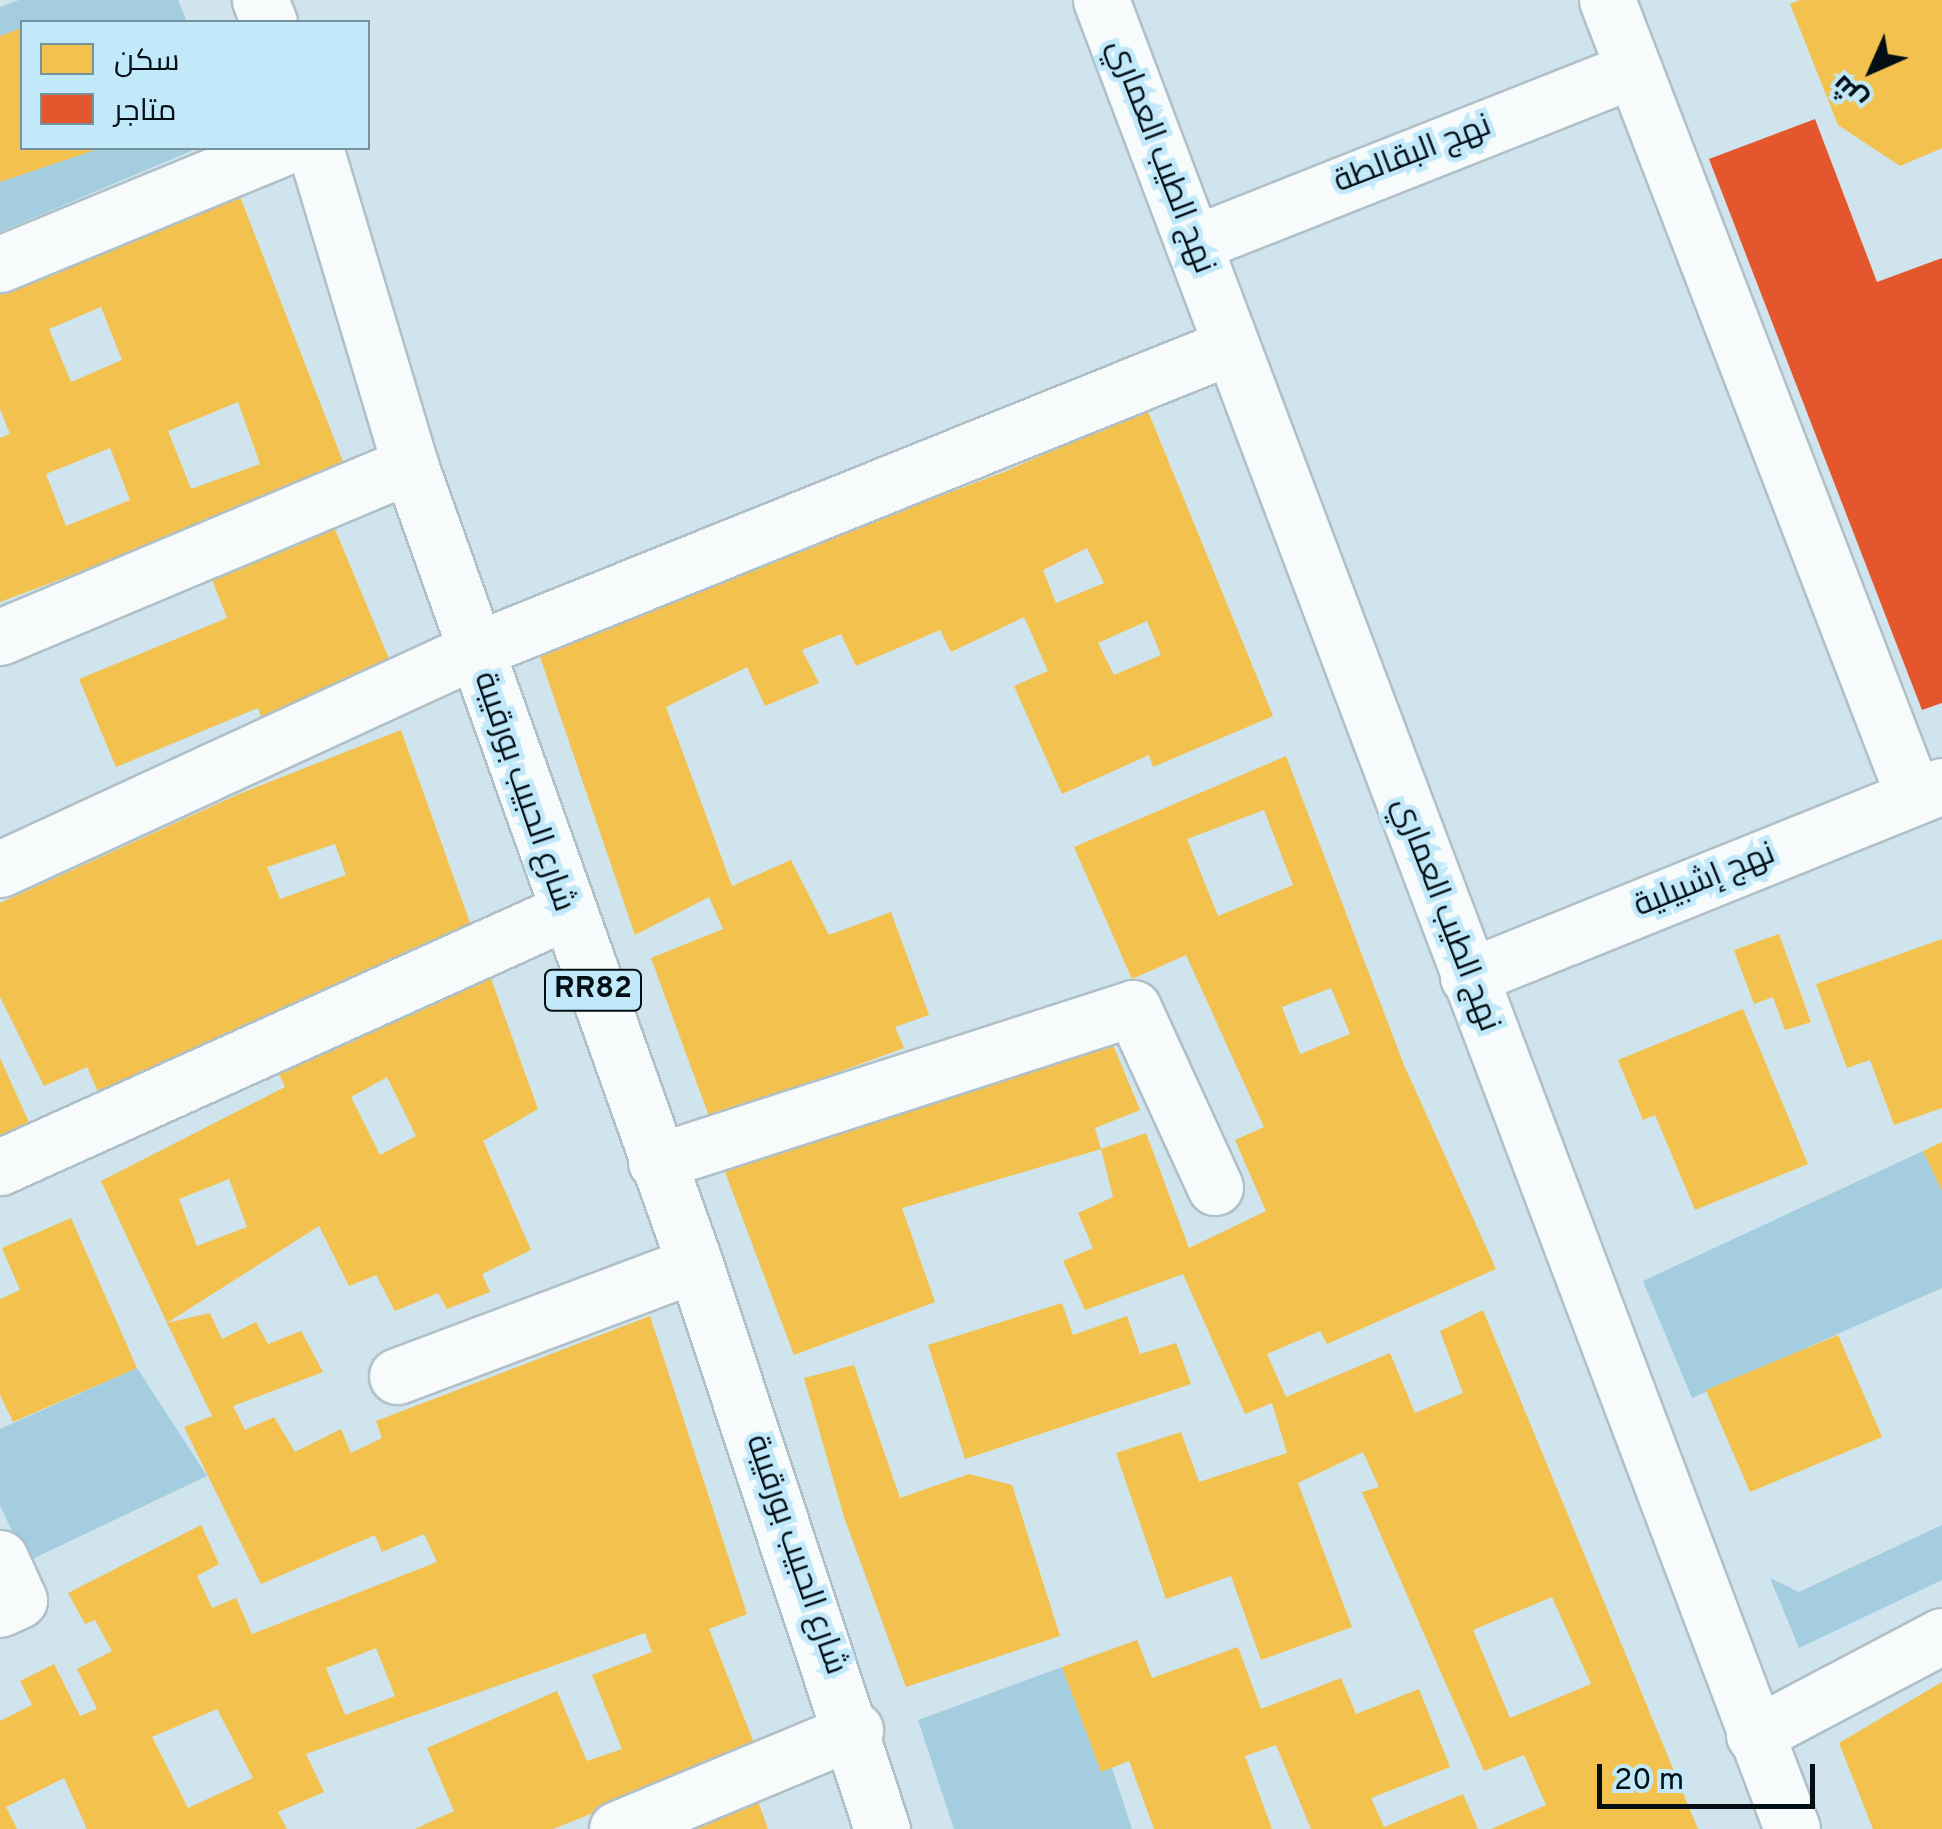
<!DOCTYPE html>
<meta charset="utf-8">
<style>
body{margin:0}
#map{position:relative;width:1942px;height:1829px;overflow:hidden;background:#cfe4ed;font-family:Overpass,Cairo,sans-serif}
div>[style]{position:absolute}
.green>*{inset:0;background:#a4cde0}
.homes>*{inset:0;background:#f2c14e}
.shops>*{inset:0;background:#e4572e}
.roads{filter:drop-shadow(2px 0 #b0c0c8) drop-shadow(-2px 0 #b0c0c8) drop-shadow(0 2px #b0c0c8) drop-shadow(0 -2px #b0c0c8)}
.minor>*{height:55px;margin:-27.5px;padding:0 27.5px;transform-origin:27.5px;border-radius:27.5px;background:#f8fbfc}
.major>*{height:55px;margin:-27.5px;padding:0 27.5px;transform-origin:27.5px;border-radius:27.5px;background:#f8fbfc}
span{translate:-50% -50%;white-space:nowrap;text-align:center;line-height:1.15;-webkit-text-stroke:10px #c2e9fa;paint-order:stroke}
.shield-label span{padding:2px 8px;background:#c2e9fa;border:2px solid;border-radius:8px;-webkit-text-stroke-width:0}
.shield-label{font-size:30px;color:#030f15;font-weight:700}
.street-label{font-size:32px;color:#030f15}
.legend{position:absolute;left:20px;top:20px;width:350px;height:130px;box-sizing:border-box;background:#c2e9fa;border:2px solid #76929e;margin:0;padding:12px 18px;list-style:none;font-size:30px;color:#030f15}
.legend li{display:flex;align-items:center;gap:20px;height:50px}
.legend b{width:50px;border:2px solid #76929e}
.north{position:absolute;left:1822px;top:20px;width:100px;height:100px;-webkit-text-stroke:8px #c2e9fa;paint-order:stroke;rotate:225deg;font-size:28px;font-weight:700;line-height:40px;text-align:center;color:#030f15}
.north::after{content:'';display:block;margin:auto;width:35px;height:45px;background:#030f15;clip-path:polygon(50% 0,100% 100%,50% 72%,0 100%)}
.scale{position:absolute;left:1597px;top:1764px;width:218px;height:45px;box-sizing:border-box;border:5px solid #030f15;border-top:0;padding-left:12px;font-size:30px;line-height:35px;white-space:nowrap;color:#030f15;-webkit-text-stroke:8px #c2e9fa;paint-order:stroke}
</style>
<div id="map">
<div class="green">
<div style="clip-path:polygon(19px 0,178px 0,187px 22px,22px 22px,22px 148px,198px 148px,0 232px,0 7px)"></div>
<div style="clip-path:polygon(1923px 1151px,1942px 1191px,1942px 1288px,1692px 1398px,1643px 1281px)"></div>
<div style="clip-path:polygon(137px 1368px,207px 1476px,26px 1562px,0 1505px,0 1429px)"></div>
<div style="clip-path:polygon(1942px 1525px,1942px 1580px,1799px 1648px,1770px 1578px,1799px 1592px)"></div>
<div style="clip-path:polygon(1062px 1667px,1101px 1771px,1112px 1768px,1132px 1829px,954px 1829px,918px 1720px)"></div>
</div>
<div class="homes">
<div style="clip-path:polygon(1800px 0,1942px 0,1942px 148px,1900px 166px,1838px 125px,1790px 4px)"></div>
<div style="clip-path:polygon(22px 28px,22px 148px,101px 148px,0 182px,0 36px)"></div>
<div style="clip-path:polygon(evenodd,239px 194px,347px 472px,0 602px,0 438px,10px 434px,0 409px,0 290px,239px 194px,101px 307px,122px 360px,71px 382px,49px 329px,101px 307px,239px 194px,238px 402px,260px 464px,191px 489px,168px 431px,238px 402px,239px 194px,110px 448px,130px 500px,66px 526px,46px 474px,110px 448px)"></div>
<div style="clip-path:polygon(evenodd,1147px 409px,1273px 716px,1153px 767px,1149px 755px,1062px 794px,1014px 686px,1048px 671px,1024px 617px,951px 652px,940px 630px,856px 666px,841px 634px,802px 650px,819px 683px,765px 706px,747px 667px,666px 707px,732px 886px,791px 860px,829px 935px,891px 912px,929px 1015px,895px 1027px,904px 1048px,710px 1119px,651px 958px,723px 929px,709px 897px,635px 935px,537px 648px,1004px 472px,1147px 409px,1087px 548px,1104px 583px,1056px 603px,1043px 570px,1087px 548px,1147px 409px,1147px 621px,1161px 655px,1114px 675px,1098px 643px,1147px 621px)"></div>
<div style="clip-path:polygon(334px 527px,397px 678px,266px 732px,258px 708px,116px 767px,79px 679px,227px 618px,211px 577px)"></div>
<div style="clip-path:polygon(evenodd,401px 730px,474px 934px,102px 1101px,87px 1067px,44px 1086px,0 997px,0 903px,239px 794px,401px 730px,335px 844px,346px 875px,280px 899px,267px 867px,335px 844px)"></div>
<div style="clip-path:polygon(evenodd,1286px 756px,1404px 1065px,1496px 1269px,1327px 1344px,1320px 1331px,1267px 1354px,1286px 1397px,1390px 1353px,1415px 1413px,1463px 1393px,1440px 1331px,1483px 1310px,1698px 1829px,1491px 1829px,1546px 1805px,1524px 1755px,1484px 1771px,1362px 1492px,1379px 1487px,1363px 1452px,1298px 1483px,1352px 1627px,1261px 1660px,1231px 1576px,1166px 1599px,1116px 1453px,1181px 1432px,1199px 1482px,1287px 1453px,1272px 1403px,1245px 1414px,1183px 1274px,1085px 1310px,1063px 1261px,1093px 1248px,1078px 1213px,1113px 1197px,1101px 1149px,1146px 1133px,1189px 1248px,1266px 1211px,1235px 1140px,1264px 1127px,1186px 955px,1132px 979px,1074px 847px,1286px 756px,1264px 810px,1293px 885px,1218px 916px,1187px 839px,1264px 810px,1286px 756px,1331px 988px,1350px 1034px,1300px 1054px,1282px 1007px,1331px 988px,1286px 756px,1552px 1597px,1591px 1684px,1510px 1718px,1473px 1630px,1552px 1597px)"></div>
<div style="clip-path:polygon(1779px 934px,1811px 1022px,1785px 1030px,1773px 997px,1754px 1004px,1734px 950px)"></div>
<div style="clip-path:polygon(1942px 939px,1942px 1108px,1894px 1125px,1870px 1060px,1847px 1068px,1816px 984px)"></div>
<div style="clip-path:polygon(evenodd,490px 976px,538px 1109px,483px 1141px,531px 1250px,482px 1274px,490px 1292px,447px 1309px,438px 1293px,395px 1311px,376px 1275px,349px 1286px,319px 1226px,167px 1323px,101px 1181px,285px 1087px,276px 1068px,490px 976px,387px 1077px,416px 1136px,380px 1155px,351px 1097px,387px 1077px,490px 976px,229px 1179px,247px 1227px,197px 1246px,179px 1199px,229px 1179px)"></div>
<div style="clip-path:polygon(1743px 1009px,1808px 1164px,1695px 1210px,1655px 1115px,1643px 1120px,1618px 1060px)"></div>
<div style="clip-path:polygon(1111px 1040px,1140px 1110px,1095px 1128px,1101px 1149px,902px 1208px,935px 1302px,794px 1355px,722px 1164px)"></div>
<div style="clip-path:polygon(0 1058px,32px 1129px,0 1143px)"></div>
<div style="clip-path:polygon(1942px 1142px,1942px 1191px,1923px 1151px)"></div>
<div style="clip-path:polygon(71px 1218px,137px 1368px,13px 1422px,0 1395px,0 1299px,20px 1290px,2px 1248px)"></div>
<div style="clip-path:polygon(1062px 1303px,1073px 1335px,1127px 1316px,1140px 1354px,1176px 1343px,1191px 1384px,965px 1459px,928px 1345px)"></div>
<div style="clip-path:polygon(evenodd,210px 1313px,222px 1339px,256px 1322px,268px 1344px,301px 1331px,323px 1372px,233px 1406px,245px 1430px,274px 1417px,295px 1452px,341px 1429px,351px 1453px,382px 1438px,376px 1421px,650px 1316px,747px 1614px,709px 1629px,756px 1748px,553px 1829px,415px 1829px,454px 1811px,427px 1748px,557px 1691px,587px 1761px,622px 1749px,592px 1675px,652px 1652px,645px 1633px,306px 1754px,324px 1792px,278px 1812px,287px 1829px,87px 1829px,64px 1778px,6px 1807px,17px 1829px,0 1829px,0 1721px,32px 1705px,20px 1681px,54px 1664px,80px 1716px,97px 1709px,77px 1669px,112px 1651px,95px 1620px,85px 1624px,68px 1593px,201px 1525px,219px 1564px,197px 1576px,212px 1608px,236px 1598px,252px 1634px,437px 1562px,424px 1534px,382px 1552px,375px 1535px,261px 1584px,184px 1427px,212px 1416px,167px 1323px,210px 1313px,376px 1648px,395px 1696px,345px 1715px,326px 1668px,376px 1648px,210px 1313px,217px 1709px,253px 1778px,188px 1808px,152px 1737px,217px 1709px)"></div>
<div style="clip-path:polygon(1838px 1335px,1882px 1437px,1750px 1492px,1706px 1390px)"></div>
<div style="clip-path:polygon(854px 1365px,900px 1498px,969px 1474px,1012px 1485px,1060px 1636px,906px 1687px,844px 1517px,804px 1378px)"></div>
<div style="clip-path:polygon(1137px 1640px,1152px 1678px,1238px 1647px,1261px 1709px,1341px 1678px,1356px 1714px,1419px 1689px,1450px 1767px,1371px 1798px,1384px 1827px,1463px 1794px,1478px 1829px,1311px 1829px,1276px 1745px,1245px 1756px,1272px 1829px,1154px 1829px,1129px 1761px,1101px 1772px,1062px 1667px)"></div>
<div style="clip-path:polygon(1942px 1682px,1942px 1829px,1873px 1829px,1839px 1743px)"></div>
<div style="clip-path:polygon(757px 1799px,768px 1829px,678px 1829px)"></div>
</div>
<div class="shops">
<div style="clip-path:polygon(1815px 119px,1877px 282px,1942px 258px,1942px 703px,1922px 710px,1709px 159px)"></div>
</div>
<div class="roads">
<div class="minor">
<div style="left:1101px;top:0;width:1955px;rotate:69.3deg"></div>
<div style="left:1607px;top:0;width:854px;rotate:68.93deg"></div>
<div style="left:1193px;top:244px;width:474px;rotate:-21.6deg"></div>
<div style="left:0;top:264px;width:305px;rotate:-22.4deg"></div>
<div style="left:0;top:637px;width:445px;rotate:-22.8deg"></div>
<div style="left:0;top:869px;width:521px;rotate:-24.74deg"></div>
<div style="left:473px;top:651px;width:817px;rotate:-21.92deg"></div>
<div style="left:1468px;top:977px;width:511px;rotate:-21.95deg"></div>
<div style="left:656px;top:1162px;width:501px;rotate:-17.89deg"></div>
<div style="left:1133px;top:1008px;width:197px;rotate:65.4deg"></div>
<div style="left:0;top:1167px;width:620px;rotate:-24.29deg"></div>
<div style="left:397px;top:1376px;width:318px;rotate:-20.6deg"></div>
<div style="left:0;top:1558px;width:46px;rotate:65.7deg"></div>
<div style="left:19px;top:1600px;width:21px;rotate:155deg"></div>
<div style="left:1754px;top:1735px;width:212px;rotate:-27.8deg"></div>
<div style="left:617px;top:1829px;width:258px;rotate:-22.6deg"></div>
</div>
<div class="major">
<div style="left:260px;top:0;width:24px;rotate:68deg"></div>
<div style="left:315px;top:148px;width:331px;rotate:73.3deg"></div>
<div style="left:410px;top:465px;width:848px;rotate:70.37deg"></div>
<div style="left:695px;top:1264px;width:595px;rotate:71.69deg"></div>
</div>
</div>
<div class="shield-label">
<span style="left:593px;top:990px">RR82</span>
</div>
<div class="street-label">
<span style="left:1413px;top:155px;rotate:-21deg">نهج البقالطة</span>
<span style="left:1160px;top:157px;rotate:69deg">نهج الطيب العماري</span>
<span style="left:523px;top:792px;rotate:71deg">شارع الحبيب بورقيبة</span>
<span style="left:1705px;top:881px;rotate:-22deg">نهج إشبيلية</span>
<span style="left:1445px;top:915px;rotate:69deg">نهج الطيب العماري</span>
<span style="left:795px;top:1555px;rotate:71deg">شارع الحبيب بورقيبة</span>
</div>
<ul class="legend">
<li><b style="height:28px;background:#f2c14e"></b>سكن</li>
<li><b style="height:28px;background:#e4572e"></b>متاجر</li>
</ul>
<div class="north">ش</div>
<div class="scale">20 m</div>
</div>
